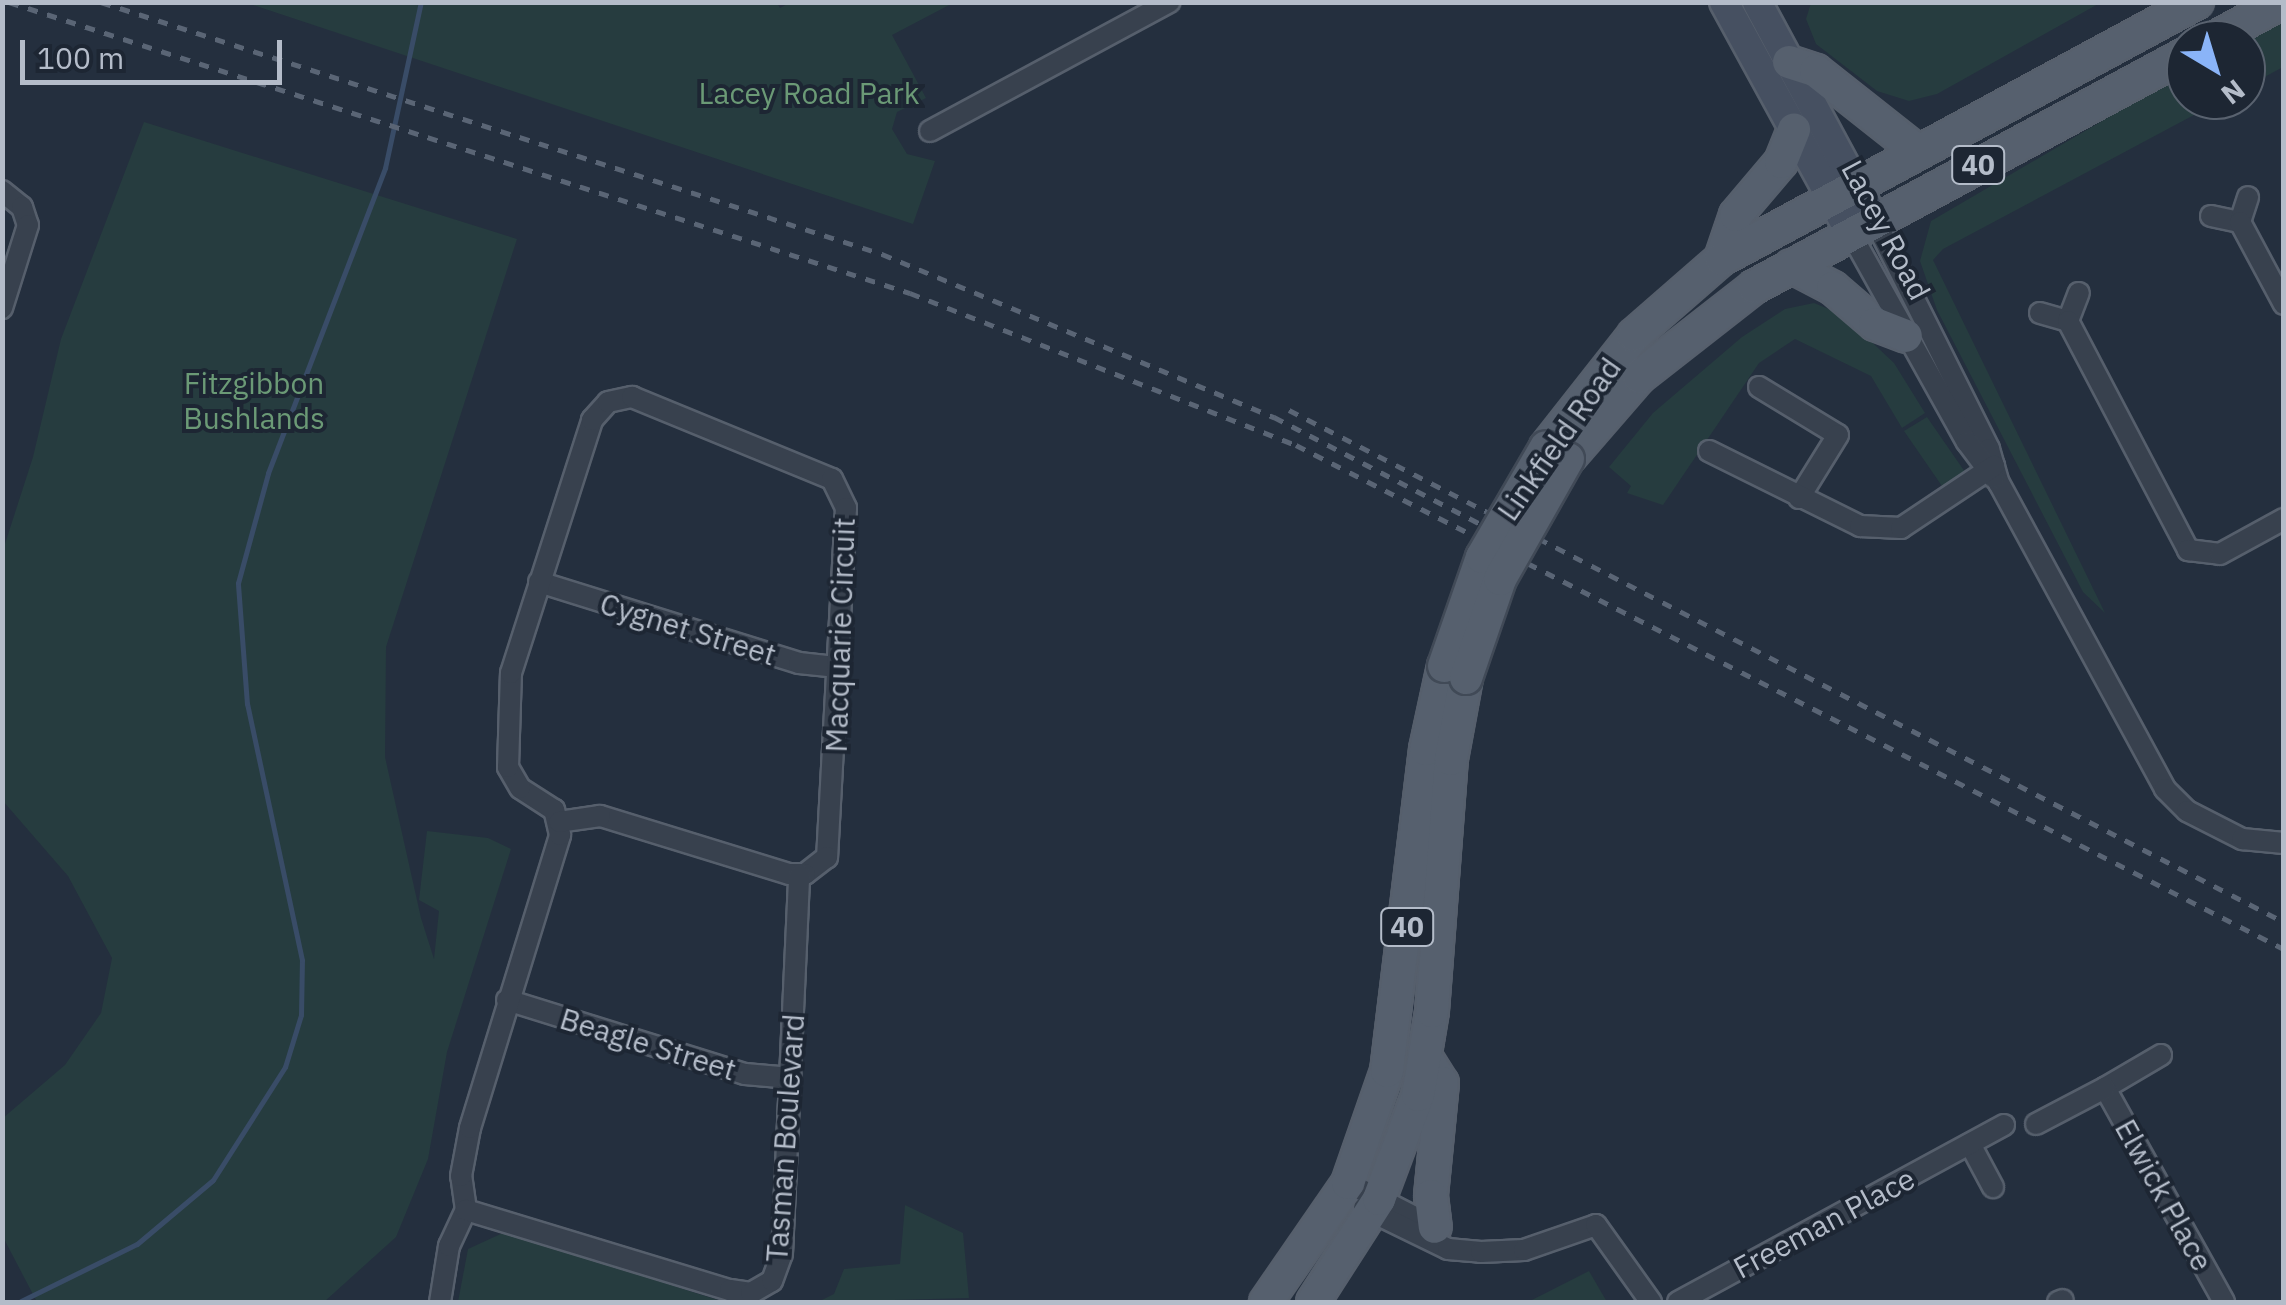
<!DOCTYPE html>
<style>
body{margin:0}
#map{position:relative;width:2286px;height:1305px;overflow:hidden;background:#242f3e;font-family:"IBM Plex Sans",sans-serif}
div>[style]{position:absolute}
.green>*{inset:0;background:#263c3f}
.stream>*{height:5px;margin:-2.5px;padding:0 2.5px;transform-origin:2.5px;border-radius:2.5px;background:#394c67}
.roads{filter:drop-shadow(2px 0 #565f6c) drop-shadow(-2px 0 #565f6c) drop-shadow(0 2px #565f6c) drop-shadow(0 -2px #565f6c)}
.street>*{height:20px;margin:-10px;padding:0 10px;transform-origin:10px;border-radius:10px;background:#38414e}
.secondary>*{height:28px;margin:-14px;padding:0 14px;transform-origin:14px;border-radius:14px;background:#465061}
.primary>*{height:32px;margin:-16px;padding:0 16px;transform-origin:16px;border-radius:16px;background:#56606e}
.rail>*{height:5px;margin-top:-2.5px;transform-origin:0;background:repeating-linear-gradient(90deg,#5a6575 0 10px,transparent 0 20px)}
.bridges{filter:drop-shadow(2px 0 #414a57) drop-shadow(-2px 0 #414a57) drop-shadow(0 2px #414a57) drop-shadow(0 -2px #414a57)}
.primary-bridge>*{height:32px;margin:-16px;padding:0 16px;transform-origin:16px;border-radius:16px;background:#56606e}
span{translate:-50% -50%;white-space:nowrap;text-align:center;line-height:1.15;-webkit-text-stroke:8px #1d2633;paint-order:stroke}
.shield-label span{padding:2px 8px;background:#1d2633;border:2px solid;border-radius:8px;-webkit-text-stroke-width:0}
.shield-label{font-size:28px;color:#b4bcc9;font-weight:700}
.park-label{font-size:30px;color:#6b9a76}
.street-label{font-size:30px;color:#b4bcc9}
.frame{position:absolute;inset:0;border:5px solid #b4bcc9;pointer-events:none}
.north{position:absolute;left:2166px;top:20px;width:100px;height:100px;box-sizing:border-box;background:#1d2633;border:2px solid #59626f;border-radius:50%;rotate:142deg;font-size:28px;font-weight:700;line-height:40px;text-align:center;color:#b4bcc9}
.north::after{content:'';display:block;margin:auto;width:35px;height:45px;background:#8ab4f8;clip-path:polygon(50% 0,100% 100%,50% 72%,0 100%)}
.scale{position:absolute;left:20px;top:40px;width:262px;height:45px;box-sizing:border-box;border:5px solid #b4bcc9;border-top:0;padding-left:12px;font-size:30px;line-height:35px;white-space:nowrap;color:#b4bcc9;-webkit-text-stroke:8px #1d2633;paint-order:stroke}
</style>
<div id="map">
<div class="green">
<div style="clip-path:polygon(777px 3px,780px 8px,791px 2px,953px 3px,892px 35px,926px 98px,897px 112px,892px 129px,907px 154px,935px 161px,913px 224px,247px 3px)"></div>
<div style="clip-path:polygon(1811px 3px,1811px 2px,2100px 3px,1937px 94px,1909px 101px,1877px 91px,1816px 44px,1806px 19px)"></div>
<div style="clip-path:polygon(2283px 19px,2283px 67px,2246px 87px,2246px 40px)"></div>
<div style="clip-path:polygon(2186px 72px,2186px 100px,2222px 100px,1943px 249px,1933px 260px,2105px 613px,2083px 592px,1937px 310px,1920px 261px,1931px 221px)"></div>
<div style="clip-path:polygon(144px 122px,517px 239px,386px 647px,385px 757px,421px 918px,434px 959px,439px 911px,419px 900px,427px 831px,488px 838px,511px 849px,447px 1052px,428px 1159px,396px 1237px,324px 1302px,37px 1302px,3px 1237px,3px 1118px,65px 1065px,101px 1013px,112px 958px,68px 876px,3px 801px,3px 550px,33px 457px,61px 339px)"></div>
<div style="clip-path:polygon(1814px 303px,1843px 315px,1894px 363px,1925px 413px,1902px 428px,1871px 376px,1795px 339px,1759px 363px,1663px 505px,1627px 493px,1631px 486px,1609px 467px,1653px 413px,1742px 337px,1785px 309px)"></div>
<div style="clip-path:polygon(1927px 417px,1965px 472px,1944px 489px,1904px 431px)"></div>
<div style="clip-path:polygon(905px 1205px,963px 1233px,969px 1298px,818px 1302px,834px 1294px,844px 1269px,900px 1264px)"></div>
<div style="clip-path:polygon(505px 1232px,724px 1302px,458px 1302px,468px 1249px)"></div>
<div style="clip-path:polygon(1589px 1271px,1607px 1302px,1528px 1302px)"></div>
</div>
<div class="stream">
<div style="left:21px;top:1301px;width:129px;rotate:-26.2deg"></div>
<div style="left:137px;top:1244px;width:99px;rotate:-40.1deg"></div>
<div style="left:213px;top:1180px;width:134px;rotate:-57.5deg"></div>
<div style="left:285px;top:1067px;width:54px;rotate:-72.9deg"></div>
<div style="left:301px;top:1015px;width:55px;rotate:-89deg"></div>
<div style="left:302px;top:960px;width:262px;rotate:-102.1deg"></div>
<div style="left:247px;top:704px;width:121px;rotate:-94.3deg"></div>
<div style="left:238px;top:583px;width:114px;rotate:-74.7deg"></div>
<div style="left:268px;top:473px;width:327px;rotate:-69deg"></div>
<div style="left:385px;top:168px;width:170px;rotate:-77.8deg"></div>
</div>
<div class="roads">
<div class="street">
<div style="left:930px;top:131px;width:272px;rotate:-28.3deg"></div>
<div style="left:2px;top:191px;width:26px;rotate:39deg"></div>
<div style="left:22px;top:207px;width:19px;rotate:72deg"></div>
<div style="left:28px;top:225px;width:87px;rotate:107.4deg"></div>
<div style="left:2211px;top:216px;width:30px;rotate:12deg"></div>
<div style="left:2240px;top:222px;width:26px;rotate:-72deg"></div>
<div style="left:1875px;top:221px;width:255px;rotate:63.4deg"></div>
<div style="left:1989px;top:449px;width:35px;rotate:74deg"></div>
<div style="left:1999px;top:483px;width:348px;rotate:61.5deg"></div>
<div style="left:2165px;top:789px;width:31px;rotate:45deg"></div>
<div style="left:2187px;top:811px;width:62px;rotate:27deg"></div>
<div style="left:2242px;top:839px;width:42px;rotate:5.4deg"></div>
<div style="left:2240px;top:222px;width:93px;rotate:61.8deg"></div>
<div style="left:1851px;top:234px;width:238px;rotate:60.9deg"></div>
<div style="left:1967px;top:442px;width:45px;rotate:53.1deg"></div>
<div style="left:2040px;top:313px;width:29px;rotate:16deg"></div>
<div style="left:2068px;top:321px;width:30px;rotate:-69deg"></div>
<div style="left:2068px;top:321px;width:259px;rotate:62.3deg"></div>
<div style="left:2188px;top:550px;width:32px;rotate:7deg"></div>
<div style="left:2220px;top:554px;width:73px;rotate:-28.7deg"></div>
<div style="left:1759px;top:387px;width:92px;rotate:31.3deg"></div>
<div style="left:1838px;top:435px;width:74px;rotate:121.8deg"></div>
<div style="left:1709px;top:451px;width:169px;rotate:26.4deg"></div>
<div style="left:1860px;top:526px;width:41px;rotate:2.8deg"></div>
<div style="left:1901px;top:528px;width:112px;rotate:-33.7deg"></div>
<div style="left:539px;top:582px;width:272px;rotate:17.3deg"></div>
<div style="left:799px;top:663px;width:39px;rotate:6deg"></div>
<div style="left:507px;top:1000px;width:249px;rotate:17.3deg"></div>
<div style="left:745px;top:1074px;width:46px;rotate:5deg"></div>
<div style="left:2161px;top:1055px;width:65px;rotate:149.5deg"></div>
<div style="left:2105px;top:1088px;width:245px;rotate:60.9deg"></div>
<div style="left:2036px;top:1124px;width:78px;rotate:-27.6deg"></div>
<div style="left:1970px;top:1144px;width:49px;rotate:61.9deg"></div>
<div style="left:1348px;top:1183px;width:101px;rotate:27.1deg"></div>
<div style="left:1364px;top:1208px;width:93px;rotate:26deg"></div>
<div style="left:1448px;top:1249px;width:33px;rotate:5deg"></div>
<div style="left:1481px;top:1252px;width:43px;rotate:-2.7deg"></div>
<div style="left:1524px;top:1250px;width:76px;rotate:-19.1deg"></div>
<div style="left:1596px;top:1225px;width:95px;rotate:54.5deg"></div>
<div style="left:466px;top:1210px;width:34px;rotate:-98deg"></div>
<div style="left:461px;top:1176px;width:49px;rotate:-79.4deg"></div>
<div style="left:470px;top:1128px;width:307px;rotate:-72.9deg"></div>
<div style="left:560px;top:835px;width:26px;rotate:-103deg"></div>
<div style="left:554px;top:810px;width:40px;rotate:-147.1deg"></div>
<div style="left:520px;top:788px;width:24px;rotate:-120deg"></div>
<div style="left:508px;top:767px;width:94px;rotate:-88.2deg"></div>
<div style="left:511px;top:673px;width:266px;rotate:-72.2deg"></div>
<div style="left:592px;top:420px;width:24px;rotate:-48deg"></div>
<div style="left:608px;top:402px;width:25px;rotate:-12deg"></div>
<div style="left:632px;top:397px;width:216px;rotate:22.3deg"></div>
<div style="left:832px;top:479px;width:32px;rotate:64deg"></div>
<div style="left:846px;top:508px;width:350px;rotate:93.1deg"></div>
<div style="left:827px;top:857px;width:28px;rotate:142deg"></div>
<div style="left:805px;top:874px;width:16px;rotate:180deg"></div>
<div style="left:789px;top:874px;width:198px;rotate:-162.9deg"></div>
<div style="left:600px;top:816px;width:41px;rotate:171.7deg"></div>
<div style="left:440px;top:1302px;width:57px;rotate:-80.9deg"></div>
<div style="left:449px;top:1246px;width:40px;rotate:-65deg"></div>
<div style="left:466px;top:1210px;width:276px;rotate:16.9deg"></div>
<div style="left:730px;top:1290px;width:21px;rotate:8deg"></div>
<div style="left:751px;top:1293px;width:24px;rotate:-30deg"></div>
<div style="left:772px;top:1281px;width:29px;rotate:-70deg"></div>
<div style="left:782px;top:1254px;width:379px;rotate:-87.4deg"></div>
<div style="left:1678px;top:1302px;width:371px;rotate:-28.5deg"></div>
<div style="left:2058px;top:1302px;width:5px;rotate:-22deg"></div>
</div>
<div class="secondary">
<div style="left:1724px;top:2px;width:264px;rotate:61.3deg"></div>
<div style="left:1757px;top:2px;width:249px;rotate:61.7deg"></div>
</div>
<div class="primary">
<div style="left:2212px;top:40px;width:80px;rotate:-28.5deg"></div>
<div style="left:1789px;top:62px;width:28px;rotate:18deg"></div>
<div style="left:1816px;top:71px;width:127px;rotate:38.3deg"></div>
<div style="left:1721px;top:259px;width:46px;rotate:-71.2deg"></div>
<div style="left:1736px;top:215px;width:70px;rotate:-49.7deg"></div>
<div style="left:1781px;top:162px;width:35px;rotate:-68deg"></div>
<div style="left:1791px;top:266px;width:47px;rotate:27.6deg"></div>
<div style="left:1833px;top:288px;width:55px;rotate:40.6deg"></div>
<div style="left:1875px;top:324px;width:33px;rotate:21deg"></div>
<div style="left:1546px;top:447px;width:142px;rotate:-51.8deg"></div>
<div style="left:1634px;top:335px;width:116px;rotate:-41.1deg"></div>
<div style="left:1721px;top:259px;width:541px;rotate:-28.37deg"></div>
<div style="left:1568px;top:459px;width:108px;rotate:-49.1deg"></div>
<div style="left:1639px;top:377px;width:146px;rotate:-38deg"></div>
<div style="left:1754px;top:287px;width:491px;rotate:-28.3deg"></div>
<div style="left:1428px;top:1061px;width:26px;rotate:58deg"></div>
<div style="left:1442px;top:1083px;width:114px;rotate:95.6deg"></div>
<div style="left:1431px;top:1196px;width:31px;rotate:83deg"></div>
<div style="left:1266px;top:1302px;width:145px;rotate:-55.4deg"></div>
<div style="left:1348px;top:1183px;width:119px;rotate:-70.8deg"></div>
<div style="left:1387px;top:1071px;width:324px;rotate:-83.1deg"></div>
<div style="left:1426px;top:749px;width:85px;rotate:-77.8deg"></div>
<div style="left:1313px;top:1302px;width:122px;rotate:-57.3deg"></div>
<div style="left:1379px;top:1199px;width:111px;rotate:-69.4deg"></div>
<div style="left:1418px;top:1095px;width:85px;rotate:-80.5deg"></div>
<div style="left:1432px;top:1011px;width:253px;rotate:-85.7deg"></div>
<div style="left:1451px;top:759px;width:82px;rotate:-79.5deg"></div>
</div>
</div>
<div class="rail">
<div style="left:9px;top:2px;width:947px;rotate:17.9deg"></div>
<div style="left:910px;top:293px;width:415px;rotate:21.5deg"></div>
<div style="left:1296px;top:445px;width:1109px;rotate:27.03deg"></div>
<div style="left:101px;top:2px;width:821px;rotate:17.88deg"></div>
<div style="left:882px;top:254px;width:425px;rotate:22.6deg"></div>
<div style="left:1274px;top:417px;width:269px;rotate:27.4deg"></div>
<div style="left:1289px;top:410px;width:1119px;rotate:27.23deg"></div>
</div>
<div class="bridges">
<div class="primary-bridge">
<div style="left:1444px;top:666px;width:115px;rotate:-70.8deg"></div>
<div style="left:1482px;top:557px;width:127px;rotate:-59.8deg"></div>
<div style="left:1466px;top:678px;width:105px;rotate:-71deg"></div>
<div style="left:1500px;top:579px;width:138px;rotate:-60.5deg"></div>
</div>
</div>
<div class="shield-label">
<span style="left:1978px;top:165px">40</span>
<span style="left:1407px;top:927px">40</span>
</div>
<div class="park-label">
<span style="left:809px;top:93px">Lacey Road Park</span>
<span style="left:254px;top:400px">Fitzgibbon<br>Bushlands</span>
</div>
<div class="street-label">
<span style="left:1886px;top:230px;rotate:62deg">Lacey Road</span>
<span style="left:1559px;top:439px;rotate:-55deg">Linkfield Road</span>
<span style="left:688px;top:629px;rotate:17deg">Cygnet Street</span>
<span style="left:840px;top:635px;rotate:-88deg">Macquarie Circuit</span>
<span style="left:648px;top:1044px;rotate:17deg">Beagle Street</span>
<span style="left:785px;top:1138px;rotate:-86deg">Tasman Boulevard</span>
<span style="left:2164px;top:1195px;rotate:61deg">Elwick Place</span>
<span style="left:1824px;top:1223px;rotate:-28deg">Freeman Place</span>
</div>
<div class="frame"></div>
<div class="north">N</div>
<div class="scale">100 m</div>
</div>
